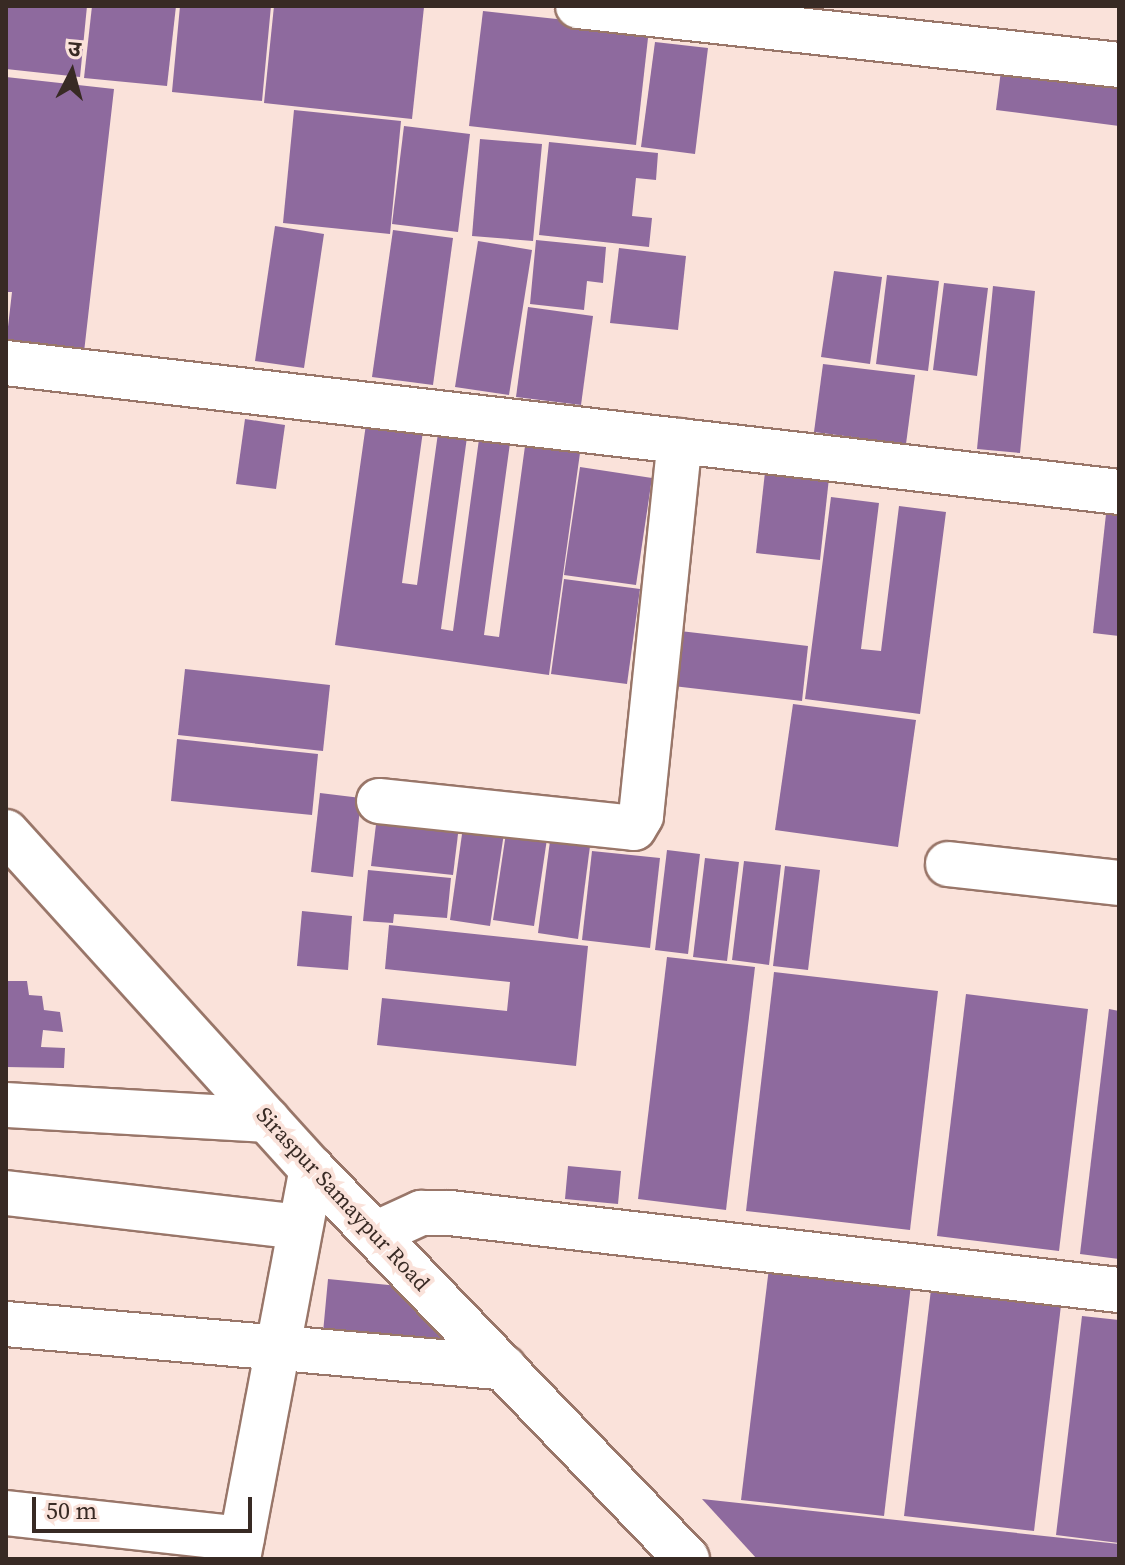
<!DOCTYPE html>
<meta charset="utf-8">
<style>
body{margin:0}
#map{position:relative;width:1125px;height:1565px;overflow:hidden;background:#fae2da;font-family:"Source Serif 4","Noto Sans Devanagari",serif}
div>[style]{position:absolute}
.building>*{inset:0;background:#8e6a9e}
.roads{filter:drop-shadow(2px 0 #997669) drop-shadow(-2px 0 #997669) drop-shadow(0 2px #997669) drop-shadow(0 -2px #997669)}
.minor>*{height:44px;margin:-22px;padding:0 22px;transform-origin:22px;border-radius:22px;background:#fff}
span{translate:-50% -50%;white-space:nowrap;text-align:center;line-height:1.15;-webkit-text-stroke:8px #fae2da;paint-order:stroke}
.street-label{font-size:22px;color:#382a24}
.frame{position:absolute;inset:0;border:8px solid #382a24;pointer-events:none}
.north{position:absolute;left:32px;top:32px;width:80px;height:80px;-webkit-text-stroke:6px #fae2da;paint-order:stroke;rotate:6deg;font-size:22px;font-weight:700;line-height:32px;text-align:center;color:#382a24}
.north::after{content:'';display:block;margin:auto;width:28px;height:36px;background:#382a24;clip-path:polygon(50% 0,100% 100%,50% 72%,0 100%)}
.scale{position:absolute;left:32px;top:1497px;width:220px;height:36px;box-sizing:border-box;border:4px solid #382a24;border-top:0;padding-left:10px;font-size:24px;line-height:28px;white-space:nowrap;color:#382a24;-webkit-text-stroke:6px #fae2da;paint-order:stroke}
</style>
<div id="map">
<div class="building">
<div style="clip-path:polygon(6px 6px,87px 6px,80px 77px,6px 69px)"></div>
<div style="clip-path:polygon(92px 6px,176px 6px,167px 86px,84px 78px)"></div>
<div style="clip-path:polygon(180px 6px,271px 6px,262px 101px,172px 92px)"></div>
<div style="clip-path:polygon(274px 6px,424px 7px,412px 119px,264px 103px)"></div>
<div style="clip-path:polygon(483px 11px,649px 29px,636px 145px,469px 126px)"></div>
<div style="clip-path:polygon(655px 42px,708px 48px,695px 154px,641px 147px)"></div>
<div style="clip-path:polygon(1002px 63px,1119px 78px,1119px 126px,996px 110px)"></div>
<div style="clip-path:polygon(6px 77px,114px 89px,83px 361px,6px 344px,12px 292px,6px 292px)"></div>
<div style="clip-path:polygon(294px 110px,401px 121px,390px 234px,283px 223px)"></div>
<div style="clip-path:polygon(404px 126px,470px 134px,458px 232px,392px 224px)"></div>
<div style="clip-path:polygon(480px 139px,542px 144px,533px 241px,472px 236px)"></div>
<div style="clip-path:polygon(549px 142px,658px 153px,656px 180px,636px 178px,632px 216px,652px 218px,649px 247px,539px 235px)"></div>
<div style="clip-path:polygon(275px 226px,324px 234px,304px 368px,255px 361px)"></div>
<div style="clip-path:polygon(393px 230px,453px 238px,433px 385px,372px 377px)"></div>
<div style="clip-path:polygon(536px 240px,606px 247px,603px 283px,587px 281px,584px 310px,530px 304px)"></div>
<div style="clip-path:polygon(478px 241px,532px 250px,509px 395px,455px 387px)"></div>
<div style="clip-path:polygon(619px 248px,686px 256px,678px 330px,610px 323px)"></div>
<div style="clip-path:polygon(834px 271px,882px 277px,870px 364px,821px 357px)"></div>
<div style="clip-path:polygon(887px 275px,939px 281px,928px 371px,876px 364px)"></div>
<div style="clip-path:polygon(944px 283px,988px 288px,977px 376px,933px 370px)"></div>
<div style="clip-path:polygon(993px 286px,1035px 291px,1020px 453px,977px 449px)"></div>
<div style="clip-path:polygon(528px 307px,593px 316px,581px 405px,516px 397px)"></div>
<div style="clip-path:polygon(823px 364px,915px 375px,906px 444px,814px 432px)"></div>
<div style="clip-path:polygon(245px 419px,285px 425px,276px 489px,236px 484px)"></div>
<div style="clip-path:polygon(366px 424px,423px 431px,402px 583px,417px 585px,438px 433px,467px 437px,441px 629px,453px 631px,479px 439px,510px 443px,484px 635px,499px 637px,525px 446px,580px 453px,549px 675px,335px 645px)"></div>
<div style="clip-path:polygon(580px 467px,652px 478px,636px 585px,564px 575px)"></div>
<div style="clip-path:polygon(765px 472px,829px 478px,820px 560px,756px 553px)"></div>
<div style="clip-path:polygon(831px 497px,879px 503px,861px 649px,881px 651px,899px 506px,946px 512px,920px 714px,805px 699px)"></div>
<div style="clip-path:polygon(1106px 514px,1119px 515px,1119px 636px,1093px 633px)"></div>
<div style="clip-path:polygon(564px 579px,640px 589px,627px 684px,551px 674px)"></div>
<div style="clip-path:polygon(680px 631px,808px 646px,802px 701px,673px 686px)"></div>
<div style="clip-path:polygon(185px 669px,330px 685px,323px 751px,178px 735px)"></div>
<div style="clip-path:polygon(793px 704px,916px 720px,898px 847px,775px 830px)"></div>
<div style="clip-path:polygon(177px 739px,318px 754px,312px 815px,171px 801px)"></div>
<div style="clip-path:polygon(320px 793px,361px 798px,353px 877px,311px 872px)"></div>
<div style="clip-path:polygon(377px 816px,459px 826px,453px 875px,371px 866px)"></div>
<div style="clip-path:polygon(463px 827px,504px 833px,490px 926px,450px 920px)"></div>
<div style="clip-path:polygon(506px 833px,547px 839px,534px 926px,493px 920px)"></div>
<div style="clip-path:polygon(550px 841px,590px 846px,578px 939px,538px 933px)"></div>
<div style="clip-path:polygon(667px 850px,700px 854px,688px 954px,655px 950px)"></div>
<div style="clip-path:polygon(592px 851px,660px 858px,650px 948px,582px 940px)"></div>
<div style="clip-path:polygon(705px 858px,739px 862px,727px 961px,693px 957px)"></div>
<div style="clip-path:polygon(744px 861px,781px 865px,769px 965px,732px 960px)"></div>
<div style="clip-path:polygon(785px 866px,820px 870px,808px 970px,773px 966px)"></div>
<div style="clip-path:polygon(368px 870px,451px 878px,447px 918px,394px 914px,393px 923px,363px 921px)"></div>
<div style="clip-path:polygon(302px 911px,352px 916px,348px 970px,297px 966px)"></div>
<div style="clip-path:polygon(389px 925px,588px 946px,576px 1066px,377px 1045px,382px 998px,507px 1011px,510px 982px,385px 969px)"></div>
<div style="clip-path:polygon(667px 957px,755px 967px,726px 1210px,638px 1199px)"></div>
<div style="clip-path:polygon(774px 972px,938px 991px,910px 1230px,746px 1211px)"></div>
<div style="clip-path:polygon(6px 981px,27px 981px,29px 995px,42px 996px,44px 1010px,60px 1012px,63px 1032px,43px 1030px,41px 1047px,65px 1048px,64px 1068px,6px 1067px)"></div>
<div style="clip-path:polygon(966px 994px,1088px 1009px,1059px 1251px,937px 1236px)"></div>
<div style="clip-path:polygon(1109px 1009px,1119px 1011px,1119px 1259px,1080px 1254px)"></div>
<div style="clip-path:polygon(568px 1166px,621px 1171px,618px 1204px,565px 1199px)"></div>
<div style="clip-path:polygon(771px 1251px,913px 1268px,884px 1516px,741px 1500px)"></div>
<div style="clip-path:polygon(328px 1279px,419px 1288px,473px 1353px,322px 1343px)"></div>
<div style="clip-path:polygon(932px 1281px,1062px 1297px,1034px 1531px,904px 1516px)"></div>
<div style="clip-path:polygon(1082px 1316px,1119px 1320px,1119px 1543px,1056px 1535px)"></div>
<div style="clip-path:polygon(702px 1499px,1119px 1544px,1119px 1559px,757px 1559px)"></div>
</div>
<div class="roads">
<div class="minor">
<div style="left:578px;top:6px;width:544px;rotate:6.22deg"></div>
<div style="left:6px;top:363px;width:1120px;rotate:6.61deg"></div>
<div style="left:379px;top:801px;width:256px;rotate:6deg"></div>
<div style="left:634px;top:828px;width:14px;rotate:-60deg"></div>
<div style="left:641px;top:816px;width:377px;rotate:-84.1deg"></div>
<div style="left:6px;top:832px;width:455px;rotate:47.8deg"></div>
<div style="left:312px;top:1169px;width:541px;rotate:46.12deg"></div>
<div style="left:948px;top:864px;width:172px;rotate:6.3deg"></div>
<div style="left:6px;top:1105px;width:262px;rotate:3.3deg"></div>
<div style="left:6px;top:1193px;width:295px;rotate:6.6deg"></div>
<div style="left:375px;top:1234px;width:51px;rotate:-24.5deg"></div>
<div style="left:421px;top:1213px;width:29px"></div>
<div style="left:450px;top:1213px;width:673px;rotate:6.57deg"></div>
<div style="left:6px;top:1324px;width:500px;rotate:5deg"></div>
<div style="left:6px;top:1513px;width:237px;rotate:6.3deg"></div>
<div style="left:238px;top:1559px;width:397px;rotate:-79.3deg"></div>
</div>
</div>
<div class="street-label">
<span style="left:343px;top:1199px;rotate:47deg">Siraspur Samaypur Road</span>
</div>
<div class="frame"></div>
<div class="north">उ</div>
<div class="scale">50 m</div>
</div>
